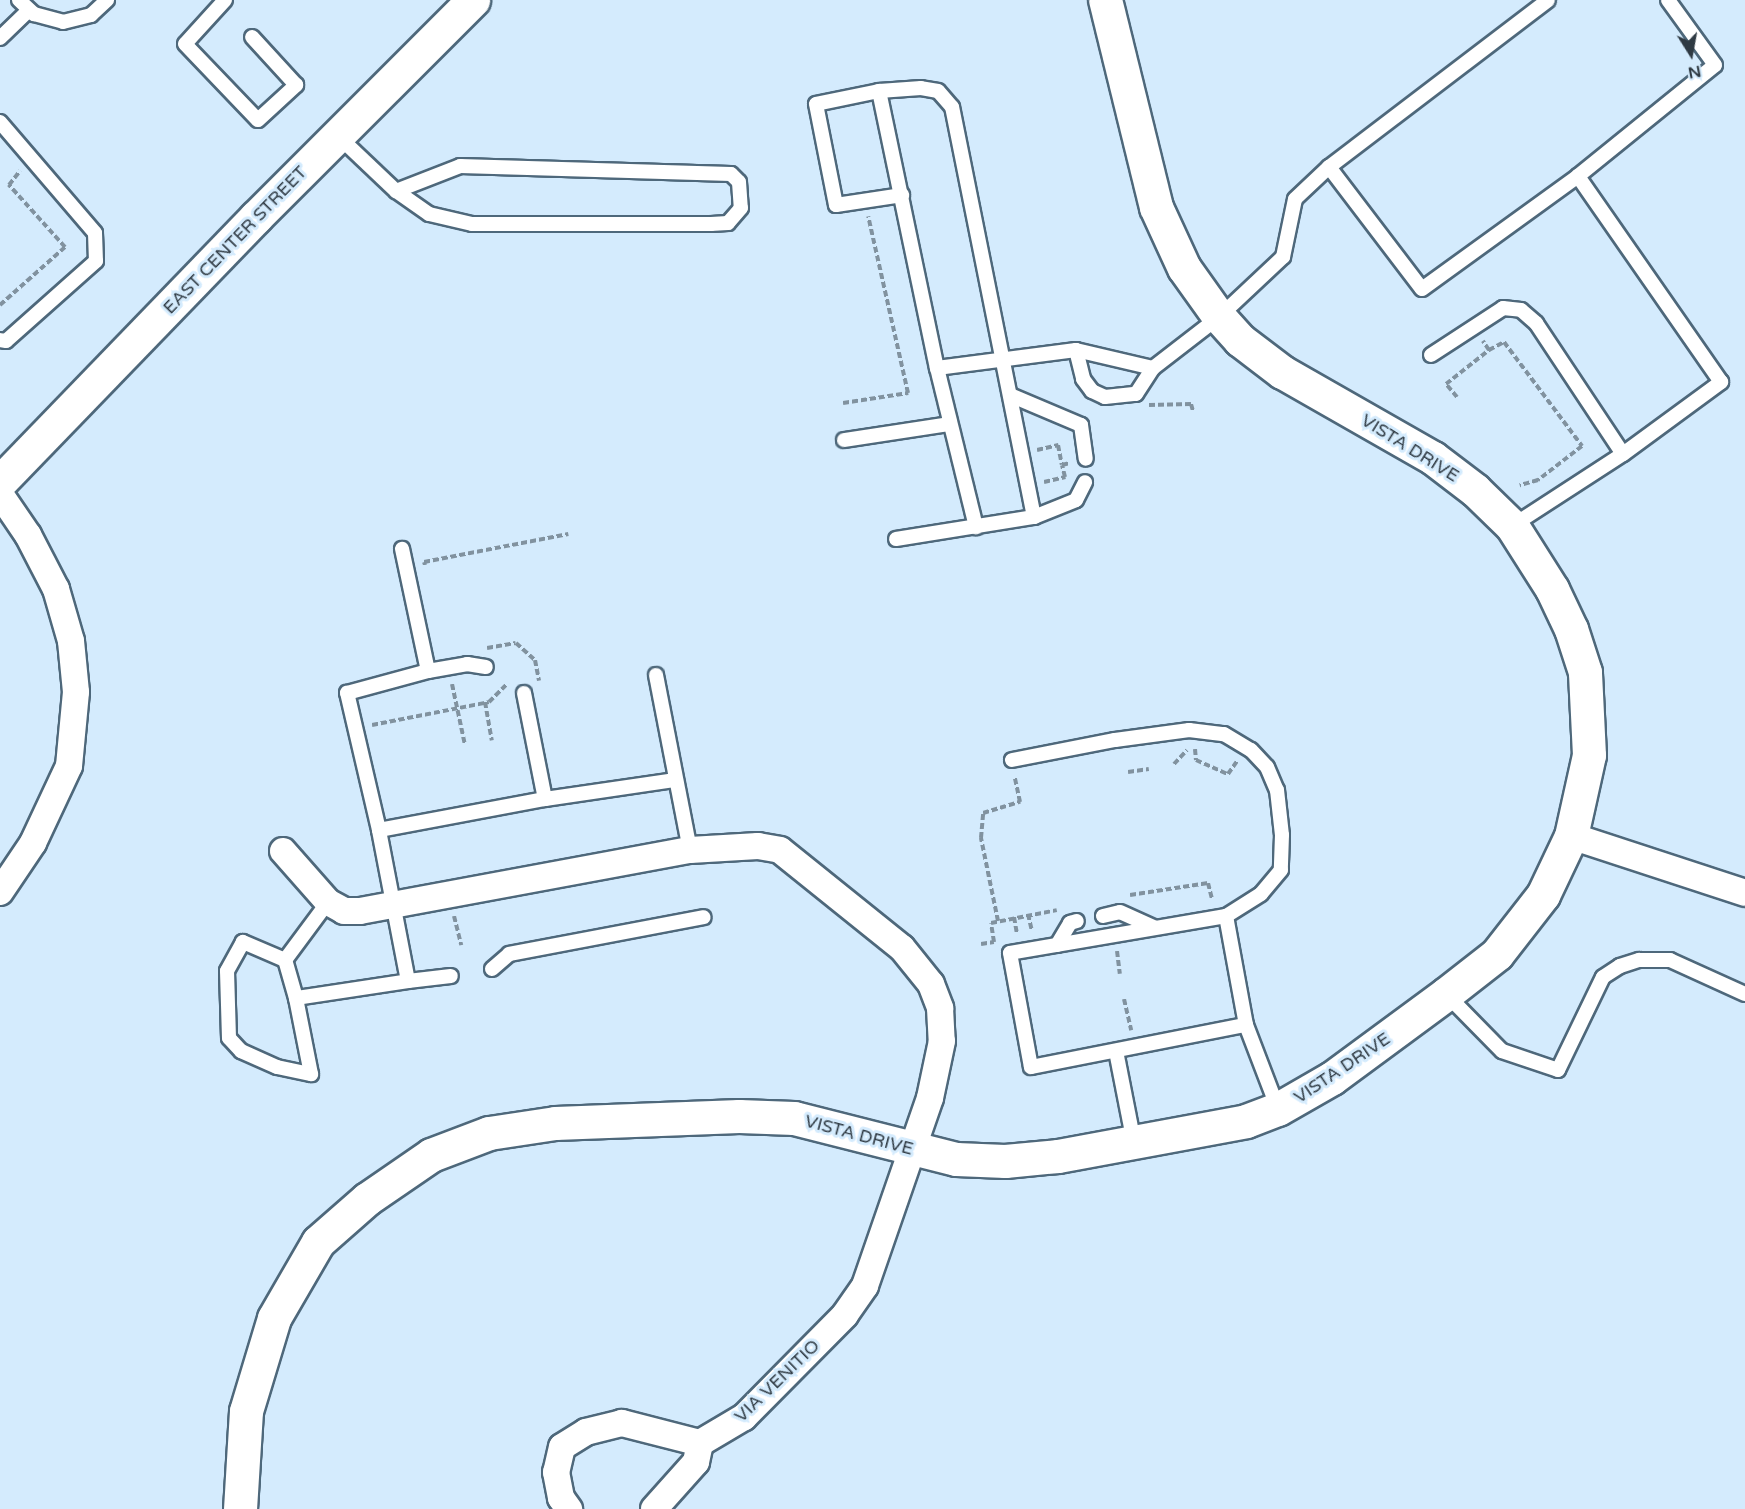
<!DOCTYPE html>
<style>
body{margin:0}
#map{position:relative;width:1745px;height:1509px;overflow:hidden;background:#d4ebfd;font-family:"Varela Round",sans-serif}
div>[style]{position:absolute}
.path>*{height:4px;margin-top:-2px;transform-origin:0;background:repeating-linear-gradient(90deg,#81929f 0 6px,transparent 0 9px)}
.roads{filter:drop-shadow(2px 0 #4e687b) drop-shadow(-2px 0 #4e687b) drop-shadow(0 2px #4e687b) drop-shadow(0 -2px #4e687b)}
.service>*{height:14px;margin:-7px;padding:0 7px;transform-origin:7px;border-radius:7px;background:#fff}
.minor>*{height:26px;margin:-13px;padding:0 13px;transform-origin:13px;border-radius:13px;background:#fff}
.tertiary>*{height:33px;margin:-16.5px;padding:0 16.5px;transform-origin:16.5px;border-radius:16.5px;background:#fff}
.secondary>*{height:33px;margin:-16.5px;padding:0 16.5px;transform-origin:16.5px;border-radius:16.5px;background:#fff}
span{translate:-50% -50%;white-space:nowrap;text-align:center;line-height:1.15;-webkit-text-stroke:6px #d4ebfd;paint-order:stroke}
.street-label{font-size:18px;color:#2f3a43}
.north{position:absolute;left:1661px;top:24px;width:60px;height:60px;-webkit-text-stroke:4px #d4ebfd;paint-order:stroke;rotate:169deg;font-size:16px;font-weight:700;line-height:24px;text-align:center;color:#2f3a43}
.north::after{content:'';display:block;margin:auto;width:21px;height:27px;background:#2f3a43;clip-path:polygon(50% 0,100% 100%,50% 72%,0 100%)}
</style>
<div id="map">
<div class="path">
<div style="left:0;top:305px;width:87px;rotate:-41.7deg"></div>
<div style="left:65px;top:247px;width:84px;rotate:-132.1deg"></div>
<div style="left:9px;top:185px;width:18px;rotate:-52deg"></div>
<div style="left:1489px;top:350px;width:17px;rotate:-28deg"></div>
<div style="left:1504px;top:342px;width:130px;rotate:53.1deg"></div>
<div style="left:1582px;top:446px;width:56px;rotate:142.3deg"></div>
<div style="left:1538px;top:480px;width:19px;rotate:164deg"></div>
<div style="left:1457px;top:397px;width:17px;rotate:-130deg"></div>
<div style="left:1446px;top:384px;width:55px;rotate:-38.3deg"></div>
<div style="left:1489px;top:350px;width:11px;rotate:-124deg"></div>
<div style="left:843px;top:403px;width:66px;rotate:-8.7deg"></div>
<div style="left:908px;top:393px;width:181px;rotate:-102.7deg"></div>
<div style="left:1149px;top:405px;width:42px;rotate:-1.4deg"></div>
<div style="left:1191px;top:404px;width:7px;rotate:74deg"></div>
<div style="left:1037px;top:450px;width:22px;rotate:-13deg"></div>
<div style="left:1058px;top:445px;width:20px;rotate:79deg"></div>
<div style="left:1044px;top:482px;width:22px;rotate:-13deg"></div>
<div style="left:1065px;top:477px;width:12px;rotate:-104deg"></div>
<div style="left:1062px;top:465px;width:8px;rotate:-14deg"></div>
<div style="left:425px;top:565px;width:3px;rotate:-108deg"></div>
<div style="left:424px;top:562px;width:147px;rotate:-11deg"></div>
<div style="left:487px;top:648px;width:29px;rotate:-10deg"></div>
<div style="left:516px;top:643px;width:25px;rotate:42deg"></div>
<div style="left:535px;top:660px;width:21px;rotate:79deg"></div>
<div style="left:452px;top:684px;width:62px;rotate:78deg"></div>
<div style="left:485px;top:702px;width:39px;rotate:80deg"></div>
<div style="left:372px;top:725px;width:119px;rotate:-11.1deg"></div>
<div style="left:489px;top:702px;width:27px;rotate:-45deg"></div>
<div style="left:1195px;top:749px;width:11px;rotate:85deg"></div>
<div style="left:1196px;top:760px;width:35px;rotate:24deg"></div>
<div style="left:1228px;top:774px;width:16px;rotate:-55deg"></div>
<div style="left:1174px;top:764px;width:19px;rotate:-47deg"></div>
<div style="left:1128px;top:772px;width:21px;rotate:-8deg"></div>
<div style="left:1130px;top:895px;width:79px;rotate:-8.7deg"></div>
<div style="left:1208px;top:883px;width:16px;rotate:76deg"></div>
<div style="left:1028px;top:914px;width:17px;rotate:77deg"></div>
<div style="left:454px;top:916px;width:30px;rotate:76deg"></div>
<div style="left:1014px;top:917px;width:17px;rotate:80deg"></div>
<div style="left:998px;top:921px;width:85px;rotate:-101.6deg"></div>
<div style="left:981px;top:838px;width:25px;rotate:-85deg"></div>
<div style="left:983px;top:813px;width:39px;rotate:-17deg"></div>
<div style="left:1020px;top:802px;width:25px;rotate:-102deg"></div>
<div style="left:981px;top:944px;width:13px;rotate:-9deg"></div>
<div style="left:994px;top:942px;width:19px;rotate:-99deg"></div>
<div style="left:991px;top:923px;width:67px;rotate:-11.1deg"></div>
<div style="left:1117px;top:951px;width:23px;rotate:83deg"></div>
<div style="left:1124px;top:999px;width:32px;rotate:77deg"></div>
</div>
<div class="roads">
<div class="service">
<div style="left:19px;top:0;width:21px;rotate:43deg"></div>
<div style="left:34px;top:14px;width:30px;rotate:15deg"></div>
<div style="left:63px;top:22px;width:29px;rotate:-14deg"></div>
<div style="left:91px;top:15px;width:22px;rotate:-43deg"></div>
<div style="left:225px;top:0;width:59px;rotate:132.3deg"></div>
<div style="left:185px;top:44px;width:105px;rotate:46.2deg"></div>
<div style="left:258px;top:120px;width:52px;rotate:-42.6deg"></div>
<div style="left:296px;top:85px;width:65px;rotate:-132.5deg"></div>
<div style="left:0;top:38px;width:40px;rotate:-44deg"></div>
<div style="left:879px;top:91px;width:283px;rotate:78.2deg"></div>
<div style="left:937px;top:368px;width:140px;rotate:-7.4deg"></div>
<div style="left:1076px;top:350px;width:79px;rotate:13.2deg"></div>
<div style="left:1153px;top:368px;width:83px;rotate:-37.7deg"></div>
<div style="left:1219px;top:317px;width:88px;rotate:-43.2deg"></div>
<div style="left:1283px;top:257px;width:59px;rotate:-78.3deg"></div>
<div style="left:1295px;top:199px;width:47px;rotate:-43.3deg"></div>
<div style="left:1329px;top:167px;width:275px;rotate:-37.3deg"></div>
<div style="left:0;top:122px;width:146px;rotate:49.4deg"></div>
<div style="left:95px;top:233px;width:28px;rotate:88deg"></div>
<div style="left:96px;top:261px;width:120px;rotate:138.4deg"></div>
<div style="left:6px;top:341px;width:6px;rotate:-171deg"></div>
<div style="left:338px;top:136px;width:80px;rotate:43.5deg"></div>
<div style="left:460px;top:166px;width:271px;rotate:1.7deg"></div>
<div style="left:731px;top:174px;width:11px;rotate:45deg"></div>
<div style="left:739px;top:182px;width:26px;rotate:86deg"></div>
<div style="left:741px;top:208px;width:20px;rotate:131deg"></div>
<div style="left:728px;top:223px;width:17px;rotate:177deg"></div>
<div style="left:711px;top:224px;width:239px;rotate:180deg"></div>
<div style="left:472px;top:224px;width:44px;rotate:-166.9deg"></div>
<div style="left:429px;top:214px;width:40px;rotate:-145.1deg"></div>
<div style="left:396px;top:191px;width:69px;rotate:-21.3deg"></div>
<div style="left:1329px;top:167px;width:153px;rotate:52.7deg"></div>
<div style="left:1422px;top:289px;width:193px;rotate:-35.9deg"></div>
<div style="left:1578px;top:176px;width:176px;rotate:-39deg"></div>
<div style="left:1715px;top:65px;width:80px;rotate:-125.9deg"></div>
<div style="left:1076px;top:350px;width:30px;rotate:76deg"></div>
<div style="left:1083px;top:379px;width:15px;rotate:53deg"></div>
<div style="left:1092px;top:391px;width:14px;rotate:25deg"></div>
<div style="left:1105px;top:397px;width:31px;rotate:-6deg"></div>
<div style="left:1136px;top:394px;width:31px;rotate:-57deg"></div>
<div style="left:1431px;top:355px;width:86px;rotate:-33.1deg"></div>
<div style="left:1503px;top:308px;width:18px;rotate:6deg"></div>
<div style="left:1521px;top:310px;width:20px;rotate:41deg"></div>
<div style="left:1536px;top:323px;width:157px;rotate:56.4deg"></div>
<div style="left:937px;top:368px;width:164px;rotate:76.2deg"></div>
<div style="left:1010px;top:395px;width:77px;rotate:22.9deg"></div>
<div style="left:1081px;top:425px;width:34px;rotate:82deg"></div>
<div style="left:844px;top:440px;width:107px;rotate:-8.6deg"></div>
<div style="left:1034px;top:517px;width:45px;rotate:-22deg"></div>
<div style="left:1076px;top:500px;width:20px;rotate:-63deg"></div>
<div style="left:1512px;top:526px;width:132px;rotate:-33deg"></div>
<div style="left:1623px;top:454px;width:122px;rotate:-36.3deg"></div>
<div style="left:1721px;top:382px;width:251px;rotate:-124.8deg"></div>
<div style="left:896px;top:539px;width:140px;rotate:-9.1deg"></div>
<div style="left:1034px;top:517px;width:418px;rotate:-101.3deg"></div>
<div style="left:952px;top:107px;width:21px;rotate:-131deg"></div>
<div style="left:938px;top:91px;width:17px;rotate:-170deg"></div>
<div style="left:921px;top:88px;width:42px;rotate:175.9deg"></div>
<div style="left:879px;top:91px;width:64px;rotate:168.3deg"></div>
<div style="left:816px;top:104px;width:103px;rotate:78.8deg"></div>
<div style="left:836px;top:205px;width:67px;rotate:-8.6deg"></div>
<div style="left:428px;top:671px;width:40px;rotate:-10deg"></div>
<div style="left:467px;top:664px;width:19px;rotate:9deg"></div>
<div style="left:656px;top:675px;width:178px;rotate:79deg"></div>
<div style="left:524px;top:693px;width:108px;rotate:78.8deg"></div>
<div style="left:1012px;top:760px;width:105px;rotate:-11deg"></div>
<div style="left:1115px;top:740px;width:75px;rotate:-7.7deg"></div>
<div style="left:1189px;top:730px;width:35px;rotate:7deg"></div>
<div style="left:1224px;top:734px;width:31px;rotate:31deg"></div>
<div style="left:1251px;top:750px;width:23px;rotate:47deg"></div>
<div style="left:1267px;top:767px;width:25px;rotate:67deg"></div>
<div style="left:1277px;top:790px;width:45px;rotate:83.7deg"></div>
<div style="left:1282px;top:835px;width:35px;rotate:92deg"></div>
<div style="left:1281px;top:870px;width:31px;rotate:130deg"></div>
<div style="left:1261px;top:894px;width:41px;rotate:147.8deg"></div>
<div style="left:1226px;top:916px;width:219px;rotate:170.3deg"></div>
<div style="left:1010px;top:953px;width:116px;rotate:79.6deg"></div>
<div style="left:1031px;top:1067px;width:219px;rotate:-11.1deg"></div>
<div style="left:1246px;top:1025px;width:111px;rotate:-100.4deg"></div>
<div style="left:379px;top:830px;width:141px;rotate:-103.1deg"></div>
<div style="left:347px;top:693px;width:84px;rotate:-15.2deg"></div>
<div style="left:428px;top:671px;width:125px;rotate:-102deg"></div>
<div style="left:1103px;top:916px;width:17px;rotate:-13deg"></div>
<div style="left:1120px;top:912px;width:37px;rotate:24deg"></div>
<div style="left:1057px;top:945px;width:26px;rotate:-59deg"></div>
<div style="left:1070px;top:923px;width:7px;rotate:-16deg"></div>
<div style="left:285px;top:960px;width:72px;rotate:-53.4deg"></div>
<div style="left:492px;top:969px;width:23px;rotate:-41deg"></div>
<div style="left:509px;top:954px;width:198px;rotate:-10.7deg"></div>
<div style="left:408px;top:981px;width:43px;rotate:-6.6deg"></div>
<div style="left:1446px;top:994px;width:80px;rotate:45.5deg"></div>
<div style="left:1502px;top:1051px;width:59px;rotate:18.7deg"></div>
<div style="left:1558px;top:1070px;width:103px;rotate:-64.2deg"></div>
<div style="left:1603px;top:977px;width:20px;rotate:-33deg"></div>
<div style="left:1620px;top:966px;width:20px;rotate:-18deg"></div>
<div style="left:1639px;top:960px;width:31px"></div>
<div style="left:1670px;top:960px;width:82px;rotate:24.4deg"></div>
<div style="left:296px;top:998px;width:40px;rotate:-106deg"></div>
<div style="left:285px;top:960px;width:46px;rotate:-156.8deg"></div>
<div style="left:243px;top:942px;width:33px;rotate:119deg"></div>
<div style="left:227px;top:971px;width:67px;rotate:88.3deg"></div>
<div style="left:229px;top:1038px;width:18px;rotate:47deg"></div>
<div style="left:241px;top:1051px;width:39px;rotate:24deg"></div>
<div style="left:277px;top:1067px;width:35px;rotate:12deg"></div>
<div style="left:311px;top:1074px;width:77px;rotate:-101.2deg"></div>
<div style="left:296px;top:998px;width:113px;rotate:-8.6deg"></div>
<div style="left:408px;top:981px;width:154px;rotate:-100.9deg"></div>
<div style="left:379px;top:830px;width:169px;rotate:-10.6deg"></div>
<div style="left:545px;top:799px;width:132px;rotate:-8.3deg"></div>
<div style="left:1246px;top:1025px;width:90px;rotate:69.1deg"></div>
<div style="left:1116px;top:1051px;width:94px;rotate:78.9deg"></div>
</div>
<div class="minor">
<div style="left:0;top:494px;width:50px;rotate:55.7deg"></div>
<div style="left:28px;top:535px;width:61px;rotate:62.6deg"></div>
<div style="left:56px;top:589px;width:54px;rotate:73.9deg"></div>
<div style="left:71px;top:641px;width:51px;rotate:84.4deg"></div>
<div style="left:76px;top:692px;width:74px;rotate:95.4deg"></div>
<div style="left:69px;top:766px;width:85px;rotate:115.1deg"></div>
<div style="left:33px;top:843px;width:59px;rotate:124deg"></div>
<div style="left:1571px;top:836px;width:183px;rotate:18.1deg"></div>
<div style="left:283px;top:851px;width:68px;rotate:48.6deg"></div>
<div style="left:328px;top:902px;width:18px;rotate:29deg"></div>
<div style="left:344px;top:911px;width:16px"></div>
<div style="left:360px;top:911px;width:336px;rotate:-10.5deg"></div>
<div style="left:690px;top:850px;width:68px;rotate:-3.4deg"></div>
<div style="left:758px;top:846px;width:22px;rotate:10deg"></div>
<div style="left:780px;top:850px;width:156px;rotate:38.8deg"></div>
<div style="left:902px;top:948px;width:46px;rotate:51.1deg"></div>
<div style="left:931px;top:984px;width:26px;rotate:69deg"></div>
<div style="left:940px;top:1008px;width:33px;rotate:87deg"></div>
<div style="left:942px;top:1041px;width:58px;rotate:101.9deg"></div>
<div style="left:930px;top:1098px;width:199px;rotate:109.1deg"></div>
<div style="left:865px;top:1286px;width:35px;rotate:125deg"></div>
<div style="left:845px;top:1315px;width:144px;rotate:134.7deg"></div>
<div style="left:744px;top:1417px;width:51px;rotate:149.4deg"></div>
<div style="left:700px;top:1443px;width:81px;rotate:-165.6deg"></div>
<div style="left:622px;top:1423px;width:37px;rotate:166deg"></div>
<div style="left:586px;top:1432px;width:28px;rotate:148deg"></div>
<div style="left:562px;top:1447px;width:26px;rotate:103deg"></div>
<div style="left:556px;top:1472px;width:26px;rotate:79deg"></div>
<div style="left:561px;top:1498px;width:14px;rotate:54deg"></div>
<div style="left:654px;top:1509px;width:63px;rotate:-48.2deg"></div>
<div style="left:696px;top:1462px;width:19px;rotate:-78deg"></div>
</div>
<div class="tertiary">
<div style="left:240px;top:1509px;width:98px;rotate:-86.5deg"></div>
<div style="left:246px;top:1411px;width:97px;rotate:-73.2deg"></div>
<div style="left:274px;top:1318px;width:88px;rotate:-59.9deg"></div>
<div style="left:318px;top:1242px;width:65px;rotate:-41.3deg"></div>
<div style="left:367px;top:1199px;width:78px;rotate:-34.5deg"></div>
<div style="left:431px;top:1155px;width:62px;rotate:-20.8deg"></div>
<div style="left:489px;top:1133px;width:67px;rotate:-8.6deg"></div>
<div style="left:555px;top:1123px;width:184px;rotate:-2.2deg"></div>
<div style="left:739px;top:1116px;width:55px;rotate:2.1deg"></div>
<div style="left:794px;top:1118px;width:167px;rotate:14.2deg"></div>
<div style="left:956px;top:1159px;width:49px;rotate:2.3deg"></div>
<div style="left:1005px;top:1161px;width:53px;rotate:-5.4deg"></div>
<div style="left:1058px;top:1156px;width:191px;rotate:-10.5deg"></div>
<div style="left:1246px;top:1121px;width:34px;rotate:-21deg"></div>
<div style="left:1278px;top:1109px;width:62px;rotate:-29.9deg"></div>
<div style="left:1332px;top:1078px;width:142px;rotate:-36.4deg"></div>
<div style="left:1446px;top:994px;width:65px;rotate:-38.1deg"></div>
<div style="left:1497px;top:954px;width:75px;rotate:-52.1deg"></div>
<div style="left:1543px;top:895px;width:65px;rotate:-64.6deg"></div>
<div style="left:1571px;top:836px;width:83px;rotate:-77.5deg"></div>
<div style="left:1589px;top:755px;width:83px;rotate:-92.8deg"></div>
<div style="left:1585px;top:672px;width:45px;rotate:-108deg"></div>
<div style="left:1571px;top:629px;width:44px;rotate:-115.4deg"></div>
<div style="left:1552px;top:589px;width:75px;rotate:-122.4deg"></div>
<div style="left:1512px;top:526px;width:52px;rotate:-135.8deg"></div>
<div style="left:1475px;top:490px;width:53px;rotate:-142.7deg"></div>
<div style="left:1433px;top:458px;width:174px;rotate:-150.3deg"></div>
<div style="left:1282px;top:372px;width:53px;rotate:-142.7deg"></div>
<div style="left:1240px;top:340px;width:31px;rotate:-132deg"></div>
<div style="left:1219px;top:317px;width:60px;rotate:-125.5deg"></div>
<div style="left:1184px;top:268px;width:67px;rotate:-114.7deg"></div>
<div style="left:1156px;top:207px;width:213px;rotate:-103.8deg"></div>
</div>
<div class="secondary">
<div style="left:0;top:482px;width:368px;rotate:-46deg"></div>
<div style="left:256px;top:217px;width:307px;rotate:-45deg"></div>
</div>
</div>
<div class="street-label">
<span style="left:235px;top:240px;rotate:-46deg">EAST CENTER STREET</span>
<span style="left:1410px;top:448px;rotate:32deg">VISTA DRIVE</span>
<span style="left:1342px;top:1068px;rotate:-34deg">VISTA DRIVE</span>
<span style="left:859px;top:1135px;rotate:15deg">VISTA DRIVE</span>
<span style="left:777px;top:1381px;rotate:-44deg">VIA VENITIO</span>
</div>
<div class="north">N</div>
</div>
